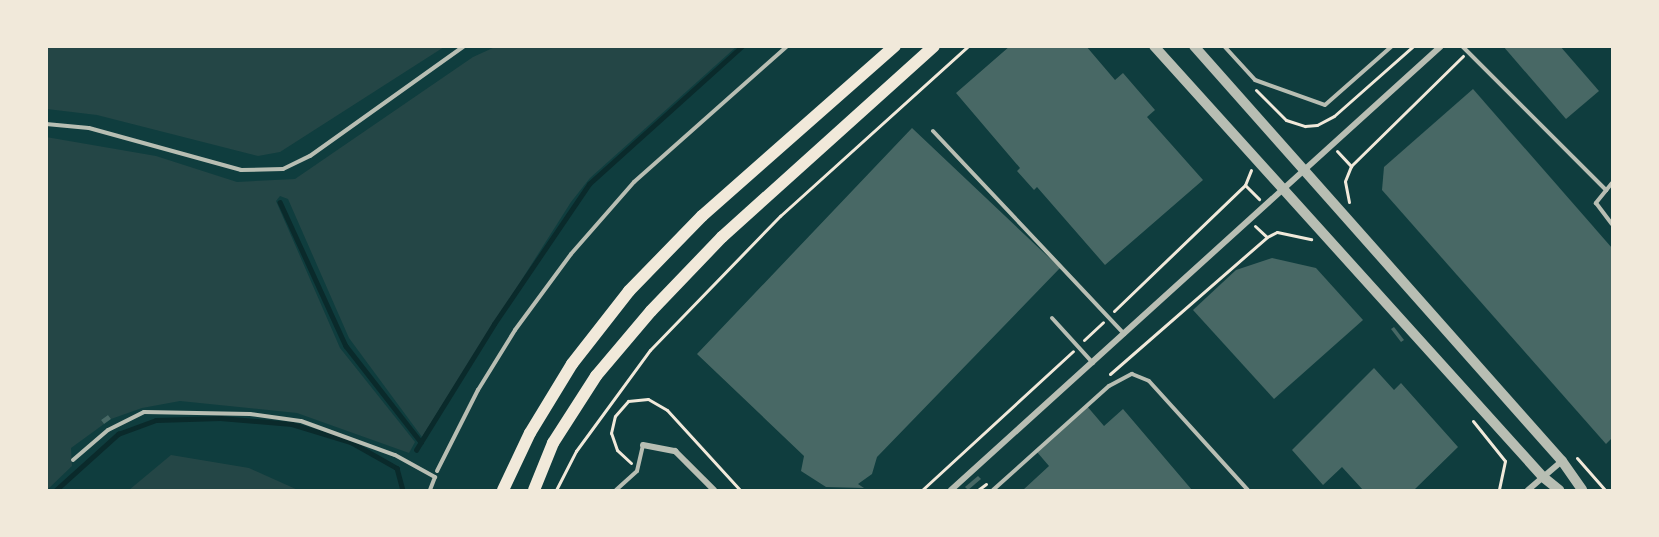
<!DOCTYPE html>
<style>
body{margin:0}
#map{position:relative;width:1659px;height:537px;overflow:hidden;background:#0f3d3e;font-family:Rubik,sans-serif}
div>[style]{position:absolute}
.green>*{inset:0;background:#244646}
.stream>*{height:4.5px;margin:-2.25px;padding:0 2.25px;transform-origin:2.25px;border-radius:2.25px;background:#0a2a2b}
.building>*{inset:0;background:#486865}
.path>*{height:3px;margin:-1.5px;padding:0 1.5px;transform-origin:1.5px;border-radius:1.5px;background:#f1e9da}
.service>*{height:4px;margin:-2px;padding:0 2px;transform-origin:2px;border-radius:2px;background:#b8beb3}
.minor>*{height:6px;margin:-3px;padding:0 3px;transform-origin:3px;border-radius:3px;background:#b8beb3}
.tertiary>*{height:10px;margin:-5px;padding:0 5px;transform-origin:5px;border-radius:5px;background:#b8beb3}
.secondary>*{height:12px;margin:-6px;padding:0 6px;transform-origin:6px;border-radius:6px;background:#f1e9da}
span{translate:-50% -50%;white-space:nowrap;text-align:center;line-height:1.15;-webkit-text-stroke:5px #f1e9da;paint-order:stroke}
.frame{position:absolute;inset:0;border:48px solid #f1e9da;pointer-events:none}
</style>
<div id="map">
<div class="green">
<div style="clip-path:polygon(47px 46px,444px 46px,444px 47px,280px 152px,258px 156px,97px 115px,47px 109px)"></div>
<div style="clip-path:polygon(495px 47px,736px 47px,590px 178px,571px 202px,422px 437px,349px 338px,288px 199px,280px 196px,276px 201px,340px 348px,415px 442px,409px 453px,297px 413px,180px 401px,142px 408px,111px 419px,108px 415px,101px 420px,104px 424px,71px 448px,72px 466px,47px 490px,46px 137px,156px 156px,237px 182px,295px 179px,473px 57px)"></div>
<div style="clip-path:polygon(171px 455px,249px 468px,298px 490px,129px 490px)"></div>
</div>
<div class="stream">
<div style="left:280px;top:202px;width:158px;rotate:65.4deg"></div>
<div style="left:346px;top:346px;width:122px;rotate:52deg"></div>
<div style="left:416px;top:450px;width:148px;rotate:-58.2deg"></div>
<div style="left:494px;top:324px;width:169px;rotate:-55.8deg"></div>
<div style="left:589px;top:184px;width:206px;rotate:-42deg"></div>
<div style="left:56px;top:490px;width:84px;rotate:-42.1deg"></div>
<div style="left:118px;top:434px;width:40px;rotate:-20.2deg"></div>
<div style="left:156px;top:420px;width:64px;rotate:-1.8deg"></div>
<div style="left:220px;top:418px;width:72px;rotate:4.8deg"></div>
<div style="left:292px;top:424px;width:62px;rotate:17deg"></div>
<div style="left:351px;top:442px;width:53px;rotate:29.5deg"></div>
<div style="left:397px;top:468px;width:23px;rotate:75deg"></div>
</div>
<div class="building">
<div style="clip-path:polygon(1010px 46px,1086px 46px,1115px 80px,1123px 73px,1155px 110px,1147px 117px,1203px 180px,1105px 265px,1037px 187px,1034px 190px,1017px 171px,1020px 168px,956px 93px)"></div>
<div style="clip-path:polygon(1503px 46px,1560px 46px,1599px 91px,1566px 119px)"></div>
<div style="clip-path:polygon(1473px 89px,1612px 248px,1612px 438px,1606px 444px,1382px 190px,1384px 167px)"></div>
<div style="clip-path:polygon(912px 128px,1060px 268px,877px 457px,872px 474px,858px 484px,864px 488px,826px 487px,801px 471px,804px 456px,697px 354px)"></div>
<div style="clip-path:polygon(1272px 258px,1316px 268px,1363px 320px,1274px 399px,1193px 310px,1236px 270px)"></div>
<div style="clip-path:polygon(1394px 327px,1404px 340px,1401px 342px,1391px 329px)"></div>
<div style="clip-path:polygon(1374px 368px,1394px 390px,1401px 383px,1458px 447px,1414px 490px,1363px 490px,1342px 467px,1323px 485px,1292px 450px)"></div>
<div style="clip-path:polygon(1086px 405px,1104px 426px,1123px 409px,1192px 490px,1023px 490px,1049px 466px,1037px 452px)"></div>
<div style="clip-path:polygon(108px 415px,111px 419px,104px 424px,101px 420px)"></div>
<div style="clip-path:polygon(978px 476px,981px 479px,968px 490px,965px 487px)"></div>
</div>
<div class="path">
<div style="left:1256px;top:90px;width:42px;rotate:45deg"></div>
<div style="left:1286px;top:120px;width:20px;rotate:18deg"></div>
<div style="left:1305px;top:126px;width:12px;rotate:-5deg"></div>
<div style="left:1317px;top:125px;width:19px;rotate:-28deg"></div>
<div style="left:1334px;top:116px;width:106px;rotate:-41.5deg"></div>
<div style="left:1337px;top:151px;width:21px;rotate:47deg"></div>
<div style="left:1245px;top:185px;width:20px;rotate:45deg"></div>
<div style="left:1349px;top:202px;width:21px;rotate:-101deg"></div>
<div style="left:1345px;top:181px;width:16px;rotate:-68deg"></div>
<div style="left:1351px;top:166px;width:157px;rotate:-44.5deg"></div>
<div style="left:1255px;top:226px;width:16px;rotate:43deg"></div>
<div style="left:1114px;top:311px;width:182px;rotate:-43.9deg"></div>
<div style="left:1245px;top:185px;width:16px;rotate:-68deg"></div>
<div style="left:1084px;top:340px;width:26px;rotate:-43deg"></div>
<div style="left:1110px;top:374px;width:208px;rotate:-41.1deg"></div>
<div style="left:1267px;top:237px;width:11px;rotate:-27deg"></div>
<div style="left:1277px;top:232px;width:35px;rotate:12deg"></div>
<div style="left:1473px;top:421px;width:51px;rotate:51.3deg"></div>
<div style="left:1505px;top:461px;width:30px;rotate:102deg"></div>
<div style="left:1577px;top:458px;width:43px;rotate:48.8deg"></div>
<div style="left:631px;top:463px;width:19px;rotate:-137deg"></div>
<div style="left:617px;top:450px;width:18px;rotate:-109deg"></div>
<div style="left:611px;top:433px;width:17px;rotate:-77deg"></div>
<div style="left:615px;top:416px;width:20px;rotate:-49deg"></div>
<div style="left:628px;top:401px;width:20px;rotate:-6deg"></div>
<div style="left:648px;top:399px;width:22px;rotate:30deg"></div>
<div style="left:667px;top:410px;width:108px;rotate:47.6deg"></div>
<div style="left:556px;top:490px;width:44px;rotate:-62.9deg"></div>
<div style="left:576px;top:451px;width:125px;rotate:-53.8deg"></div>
<div style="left:650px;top:350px;width:187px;rotate:-45.9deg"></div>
<div style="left:780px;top:216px;width:253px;rotate:-42.1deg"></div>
<div style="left:922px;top:490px;width:205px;rotate:-42.6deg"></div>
<div style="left:978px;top:490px;width:10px;rotate:-37deg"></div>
</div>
<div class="service">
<div style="left:1224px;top:46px;width:46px;rotate:47.6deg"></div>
<div style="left:1255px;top:80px;width:74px;rotate:19.7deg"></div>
<div style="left:1325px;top:105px;width:89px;rotate:-41.4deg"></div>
<div style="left:1462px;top:46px;width:204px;rotate:45deg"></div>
<div style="left:46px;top:124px;width:43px;rotate:5.3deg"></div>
<div style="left:89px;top:128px;width:158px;rotate:15.4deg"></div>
<div style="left:241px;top:170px;width:42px;rotate:-1.4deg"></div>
<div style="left:283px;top:169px;width:30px;rotate:-26deg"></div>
<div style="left:310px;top:156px;width:189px;rotate:-35.5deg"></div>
<div style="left:933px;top:131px;width:279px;rotate:46.7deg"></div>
<div style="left:1612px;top:183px;width:26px;rotate:129deg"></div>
<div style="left:1596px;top:203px;width:26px;rotate:53deg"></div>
<div style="left:1052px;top:318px;width:61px;rotate:47.7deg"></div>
<div style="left:73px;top:460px;width:46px;rotate:-40.6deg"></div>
<div style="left:108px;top:430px;width:40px;rotate:-26.6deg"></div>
<div style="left:144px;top:412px;width:106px;rotate:1.1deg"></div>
<div style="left:250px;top:414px;width:51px;rotate:7.8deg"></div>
<div style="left:301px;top:421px;width:100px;rotate:19.9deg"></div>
<div style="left:395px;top:455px;width:46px;rotate:28.8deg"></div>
<div style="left:435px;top:477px;width:14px;rotate:111deg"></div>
<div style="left:437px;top:471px;width:91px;rotate:-63.2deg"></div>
<div style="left:478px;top:390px;width:70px;rotate:-58.3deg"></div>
<div style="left:515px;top:330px;width:94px;rotate:-53.6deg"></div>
<div style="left:571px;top:254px;width:96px;rotate:-48.8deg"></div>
<div style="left:634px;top:182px;width:205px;rotate:-41.6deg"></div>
<div style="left:616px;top:490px;width:28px;rotate:-42deg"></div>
<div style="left:637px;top:471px;width:27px;rotate:-77deg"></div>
<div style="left:993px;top:490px;width:156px;rotate:-41.9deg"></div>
<div style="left:1109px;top:386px;width:26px;rotate:-28deg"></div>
<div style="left:1132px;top:374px;width:18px;rotate:22deg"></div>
<div style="left:1149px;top:381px;width:147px;rotate:47.8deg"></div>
</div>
<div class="minor">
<div style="left:643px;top:445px;width:33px;rotate:11deg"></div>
<div style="left:675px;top:451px;width:55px;rotate:45deg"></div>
<div style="left:951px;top:490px;width:661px;rotate:-42.18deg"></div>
<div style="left:1528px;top:490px;width:45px;rotate:-40.5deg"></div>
</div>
<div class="tertiary">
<div style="left:1154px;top:46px;width:581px;rotate:47.93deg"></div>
<div style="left:1543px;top:477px;width:21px;rotate:39deg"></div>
<div style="left:1194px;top:46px;width:555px;rotate:48.44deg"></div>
<div style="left:1562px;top:461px;width:35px;rotate:55deg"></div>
</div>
<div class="secondary">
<div style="left:503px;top:490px;width:63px;rotate:-64.7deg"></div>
<div style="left:530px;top:433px;width:81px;rotate:-58.7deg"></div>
<div style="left:572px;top:364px;width:93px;rotate:-52deg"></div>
<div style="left:629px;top:291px;width:105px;rotate:-45.8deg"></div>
<div style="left:702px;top:216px;width:257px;rotate:-41.4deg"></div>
<div style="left:534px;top:490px;width:51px;rotate:-68deg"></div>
<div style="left:553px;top:443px;width:80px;rotate:-57.3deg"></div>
<div style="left:596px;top:376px;width:85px;rotate:-49.8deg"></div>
<div style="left:651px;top:311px;width:103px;rotate:-46.2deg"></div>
<div style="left:722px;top:237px;width:285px;rotate:-42deg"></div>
</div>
<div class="frame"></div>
</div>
